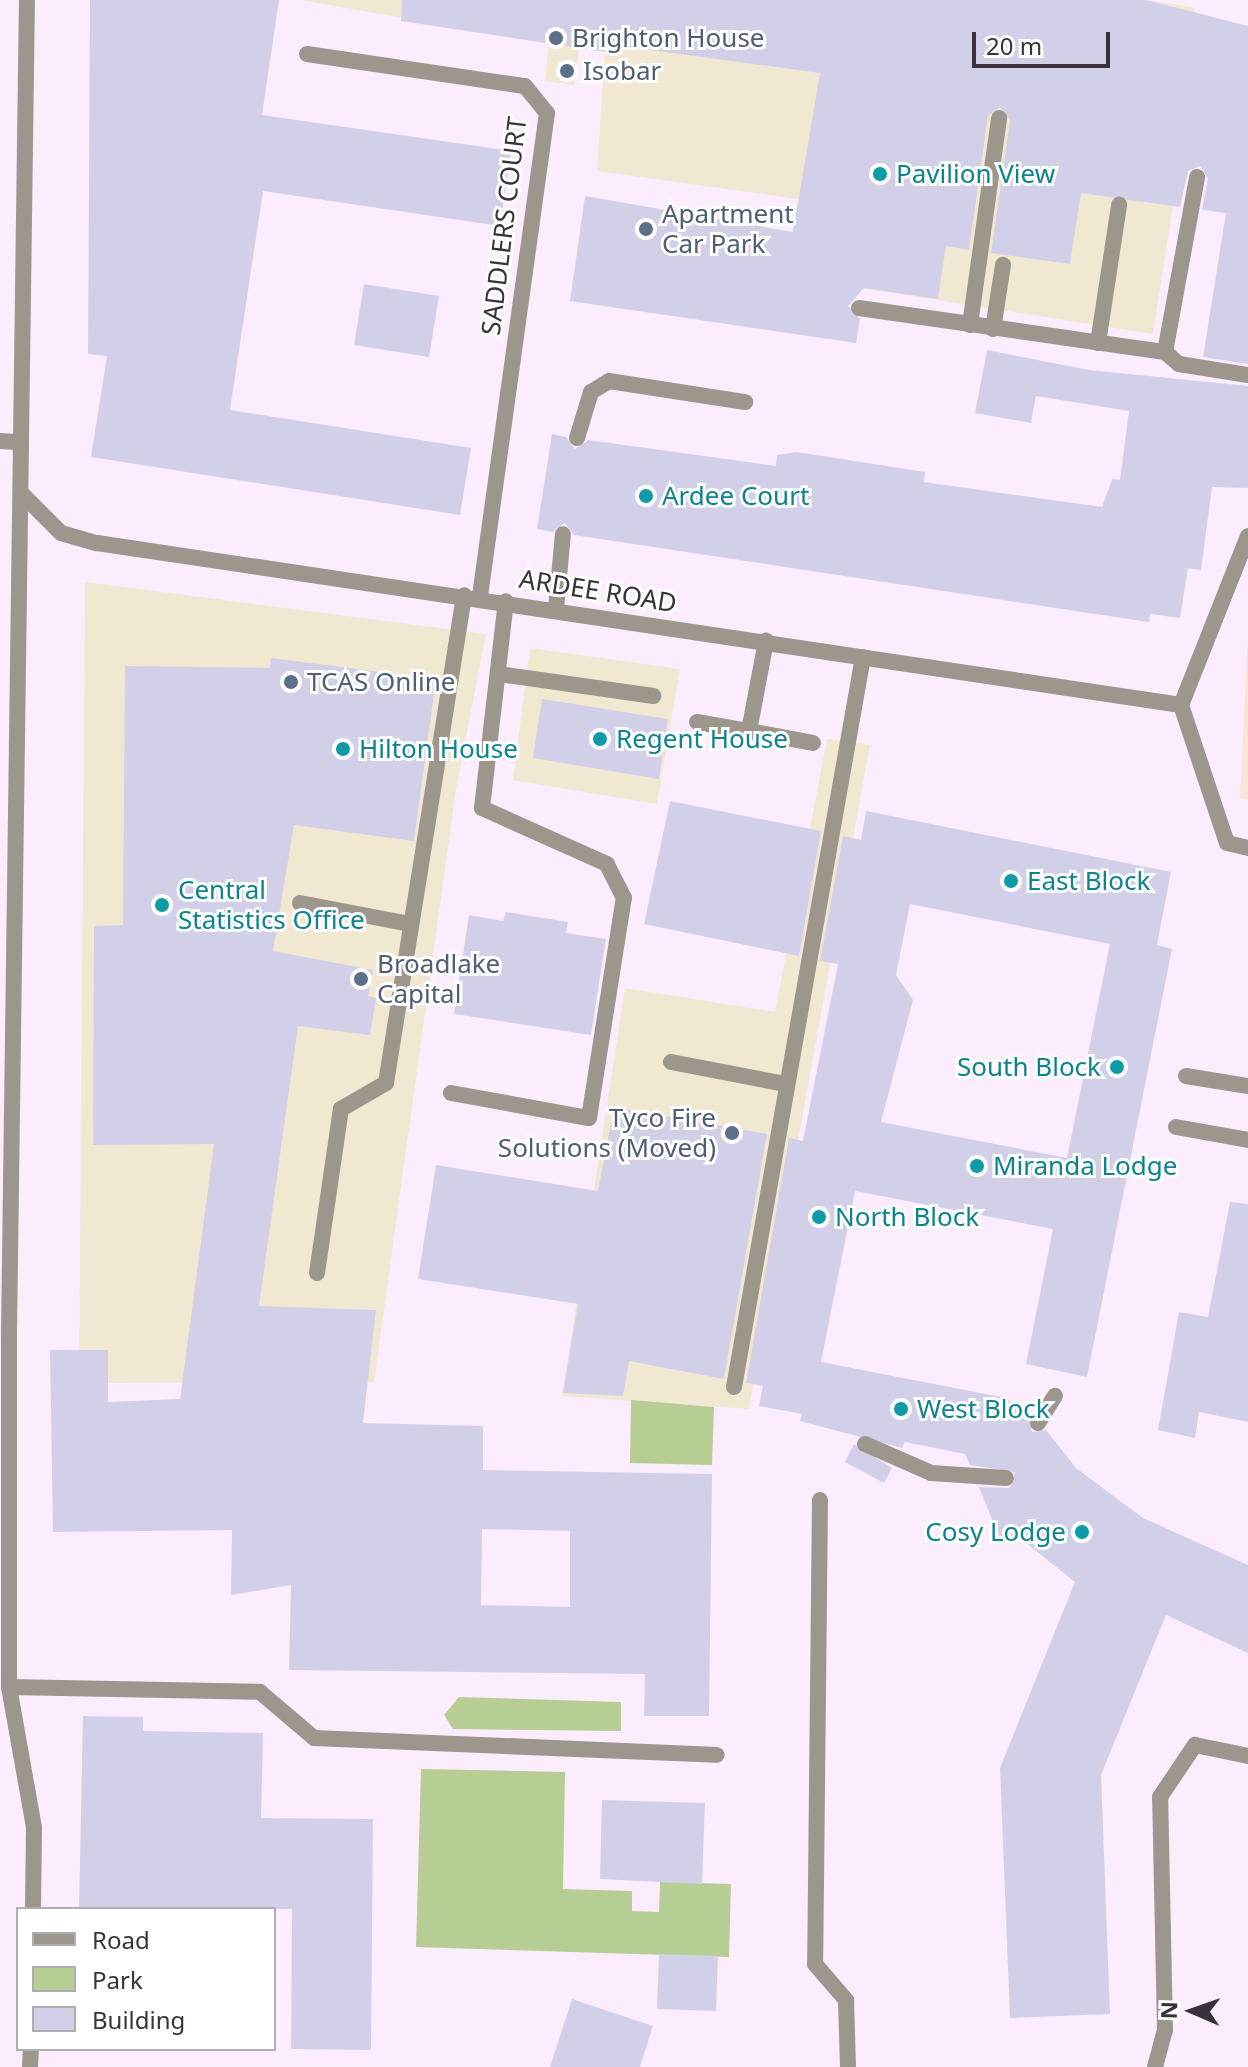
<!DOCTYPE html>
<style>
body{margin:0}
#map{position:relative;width:1248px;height:2067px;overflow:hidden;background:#fbedfe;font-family:"Noto Sans",sans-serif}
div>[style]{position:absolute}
.commercial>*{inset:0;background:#f1e8d2}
.education>*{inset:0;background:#f8e5d5}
.green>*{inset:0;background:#b6cd94}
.building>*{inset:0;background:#d2d0e9}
.lane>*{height:16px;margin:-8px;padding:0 8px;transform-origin:8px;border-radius:8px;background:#9c968c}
.street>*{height:16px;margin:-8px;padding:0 8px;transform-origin:8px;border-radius:8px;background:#9c968c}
.dots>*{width:22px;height:22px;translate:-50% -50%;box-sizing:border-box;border:4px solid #fff;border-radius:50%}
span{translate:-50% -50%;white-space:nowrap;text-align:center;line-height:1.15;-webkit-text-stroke:6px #fff;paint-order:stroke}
.service-label{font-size:26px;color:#4e5e75}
.left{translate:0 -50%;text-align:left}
.right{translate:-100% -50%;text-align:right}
.culture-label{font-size:26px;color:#0d838f}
.street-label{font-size:26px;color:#39323b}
.legend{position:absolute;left:16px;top:1907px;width:260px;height:144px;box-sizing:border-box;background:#fff;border:2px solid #b0adb1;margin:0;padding:10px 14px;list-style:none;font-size:24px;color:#39323b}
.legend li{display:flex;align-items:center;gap:16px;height:40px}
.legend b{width:40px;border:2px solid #b0adb1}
.north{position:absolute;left:1152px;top:1971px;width:80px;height:80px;-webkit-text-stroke:6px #fff;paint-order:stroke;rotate:272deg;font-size:22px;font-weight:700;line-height:32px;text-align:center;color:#39323b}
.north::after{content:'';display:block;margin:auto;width:28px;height:36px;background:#39323b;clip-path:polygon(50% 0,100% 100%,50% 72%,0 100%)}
.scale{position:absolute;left:972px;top:32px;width:138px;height:36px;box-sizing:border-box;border:4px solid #39323b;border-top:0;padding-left:10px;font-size:24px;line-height:28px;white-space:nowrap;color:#39323b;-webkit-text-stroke:6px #fff;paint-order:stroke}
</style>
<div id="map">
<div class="commercial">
<div style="clip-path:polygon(301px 0,1146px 0,1192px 7px,1202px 19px,1153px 334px,785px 276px,798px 199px,597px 171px,605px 52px,579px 49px,574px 85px,545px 81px,549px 44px)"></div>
<div style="clip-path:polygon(85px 582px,486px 634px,456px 789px,374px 1382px,79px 1383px)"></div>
<div style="clip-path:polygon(530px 648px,680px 669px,657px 804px,513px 780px)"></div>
<div style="clip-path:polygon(827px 739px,870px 745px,749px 1409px,562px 1396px,625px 988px,775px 1012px)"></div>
</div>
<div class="education">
<div style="clip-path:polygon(1248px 633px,1248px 800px,1240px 799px)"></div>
</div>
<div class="green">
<div style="clip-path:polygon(631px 1400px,714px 1407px,712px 1465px,630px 1463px)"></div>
<div style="clip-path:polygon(459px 1697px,621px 1702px,621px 1731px,453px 1729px,444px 1715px)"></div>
<div style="clip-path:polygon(421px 1769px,565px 1772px,563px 1889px,632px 1891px,632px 1911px,659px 1912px,660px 1882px,731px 1884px,729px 1957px,416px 1947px)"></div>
</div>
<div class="building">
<div style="clip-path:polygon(90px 0,279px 0,262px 115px,511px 151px,500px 226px,263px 191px,230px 410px,471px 448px,460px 515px,91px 457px,107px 356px,88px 354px)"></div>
<div style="clip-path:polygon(402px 0,1146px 0,1248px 26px,1248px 364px,1203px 357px,1226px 213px,1202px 210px,1208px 178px,1200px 166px,1188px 171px,1180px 207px,1081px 193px,1070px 264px,991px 253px,1010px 120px,1000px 107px,988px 116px,969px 250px,946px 246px,938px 299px,864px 288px,848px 306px,860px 319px,856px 343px,570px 301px,585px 196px,793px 232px,820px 73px,607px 44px,606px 52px,401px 21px)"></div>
<div style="clip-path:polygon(364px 284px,439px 296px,429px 357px,354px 345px)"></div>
<div style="clip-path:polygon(987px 350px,1089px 370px,1248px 386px,1248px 488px,1212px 487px,1201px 570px,1188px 568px,1180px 618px,1150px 614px,1149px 622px,574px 535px,565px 523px,552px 532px,537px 529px,552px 434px,566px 437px,575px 449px,588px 440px,776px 466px,777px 455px,797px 452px,925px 472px,924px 482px,1102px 507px,1112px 479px,1120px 480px,1129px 411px,1036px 396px,1031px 423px,975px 413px)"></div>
<div style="clip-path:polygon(evenodd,271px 658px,436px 679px,414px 841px,294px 825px,273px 951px,373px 970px,368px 996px,376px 998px,370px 1035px,298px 1026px,259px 1306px,376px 1310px,363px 1423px,483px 1426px,483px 1470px,712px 1474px,709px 1716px,644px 1716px,645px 1674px,289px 1670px,291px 1585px,231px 1595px,232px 1530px,53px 1532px,50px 1350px,108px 1350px,108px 1402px,180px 1399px,214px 1144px,93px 1145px,94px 926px,123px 925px,125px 666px,270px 668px,271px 658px,482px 1529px,570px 1531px,570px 1607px,481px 1605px,482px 1529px)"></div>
<div style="clip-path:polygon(542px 699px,668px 719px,659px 779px,533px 758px)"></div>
<div style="clip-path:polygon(670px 801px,821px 831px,799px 956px,644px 924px)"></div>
<div style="clip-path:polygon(evenodd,866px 811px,1171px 872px,1157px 945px,1172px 949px,1087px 1377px,1026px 1364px,1053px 1229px,855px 1191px,821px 1362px,1006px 1398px,1029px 1416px,1032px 1432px,1046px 1430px,1076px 1468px,1143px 1518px,1248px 1565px,1248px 1653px,1166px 1615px,1101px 1775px,1110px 2014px,1010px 2018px,1000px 1768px,1075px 1582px,1016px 1535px,1001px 1541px,979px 1487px,1010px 1488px,1015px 1472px,970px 1465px,965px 1454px,905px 1442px,902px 1448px,800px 1421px,802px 1414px,759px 1406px,763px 1386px,746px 1383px,789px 1138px,803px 1141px,838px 964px,820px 961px,843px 836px,861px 840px,866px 811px,910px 904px,1110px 944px,1067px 1158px,881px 1122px,913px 1000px,896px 975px,910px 904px)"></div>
<div style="clip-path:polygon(506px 912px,568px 922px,566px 933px,606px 939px,591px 1035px,454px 1014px,469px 915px,503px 921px)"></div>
<div style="clip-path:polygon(614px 1107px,767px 1134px,724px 1379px,629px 1361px,623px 1396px,563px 1393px,578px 1304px,418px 1279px,436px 1165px,598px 1191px)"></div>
<div style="clip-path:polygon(1230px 1202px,1248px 1204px,1248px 1422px,1199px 1412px,1195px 1438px,1158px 1430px,1179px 1312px,1208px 1317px)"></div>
<div style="clip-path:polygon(854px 1444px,892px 1468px,884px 1483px,845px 1462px)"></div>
<div style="clip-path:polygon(83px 1716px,143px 1717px,143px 1731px,263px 1733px,261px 1818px,373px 1819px,371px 2050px,291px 2049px,292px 1909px,79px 1909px)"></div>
<div style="clip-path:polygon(602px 1800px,705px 1803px,702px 1884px,600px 1879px)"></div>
<div style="clip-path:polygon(659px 1954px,718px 1956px,716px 2011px,657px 2009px)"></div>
<div style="clip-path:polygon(572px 1999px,653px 2026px,640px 2067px,550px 2067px)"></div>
</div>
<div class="lane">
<div style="left:307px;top:54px;width:220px;rotate:8.4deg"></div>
<div style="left:525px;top:86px;width:35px;rotate:51deg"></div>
<div style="left:547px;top:113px;width:489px;rotate:97.9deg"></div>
<div style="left:859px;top:308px;width:309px;rotate:8.2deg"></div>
<div style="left:1165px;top:352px;width:18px;rotate:41deg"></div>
<div style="left:1179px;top:364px;width:70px;rotate:9.1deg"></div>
<div style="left:970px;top:325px;width:209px;rotate:-82deg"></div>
<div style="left:993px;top:329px;width:65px;rotate:-81.1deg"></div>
<div style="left:1098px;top:343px;width:140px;rotate:-81.3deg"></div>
<div style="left:1165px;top:352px;width:178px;rotate:-79.6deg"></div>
<div style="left:577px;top:438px;width:48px;rotate:-73.1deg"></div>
<div style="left:591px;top:392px;width:21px;rotate:-31deg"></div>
<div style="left:609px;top:381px;width:138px;rotate:8.8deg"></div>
<div style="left:0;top:441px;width:17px;rotate:3deg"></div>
<div style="left:556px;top:609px;width:75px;rotate:-84.7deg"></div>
<div style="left:499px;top:674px;width:156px;rotate:8.1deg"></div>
<div style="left:697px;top:722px;width:53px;rotate:9.8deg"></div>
<div style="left:749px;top:731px;width:92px;rotate:-79.3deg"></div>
<div style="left:749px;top:731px;width:65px;rotate:10.6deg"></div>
<div style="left:300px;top:903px;width:112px;rotate:10.8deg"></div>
<div style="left:671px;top:1062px;width:116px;rotate:10.9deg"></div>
<div style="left:1186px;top:1076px;width:63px;rotate:9.2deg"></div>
<div style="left:451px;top:1093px;width:140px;rotate:10.3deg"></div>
<div style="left:589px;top:1118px;width:223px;rotate:-81deg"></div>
<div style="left:624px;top:898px;width:38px;rotate:-117deg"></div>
<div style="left:607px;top:864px;width:137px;rotate:-155.9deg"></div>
<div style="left:482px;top:808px;width:208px;rotate:-83.4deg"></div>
<div style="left:1176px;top:1127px;width:73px;rotate:10.2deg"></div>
<div style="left:317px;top:1273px;width:166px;rotate:-81.7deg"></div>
<div style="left:341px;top:1109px;width:52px;rotate:-30deg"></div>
<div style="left:386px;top:1083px;width:494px;rotate:-80.9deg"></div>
<div style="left:9px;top:1334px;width:353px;rotate:90deg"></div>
<div style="left:9px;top:1687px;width:142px;rotate:79.9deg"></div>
<div style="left:34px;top:1827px;width:82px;rotate:90.7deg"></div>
<div style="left:734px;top:1387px;width:741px;rotate:-79.98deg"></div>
<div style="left:1038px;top:1423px;width:32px;rotate:-58deg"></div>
<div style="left:865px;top:1444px;width:72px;rotate:23.7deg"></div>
<div style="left:931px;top:1473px;width:75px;rotate:3.8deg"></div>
<div style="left:820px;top:1500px;width:464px;rotate:90.6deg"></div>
<div style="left:815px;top:1964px;width:48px;rotate:49.3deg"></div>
<div style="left:846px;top:2000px;width:67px;rotate:88.3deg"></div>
<div style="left:9px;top:1687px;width:251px;rotate:1.1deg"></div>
<div style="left:260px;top:1692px;width:71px;rotate:40.4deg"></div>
<div style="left:314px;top:1738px;width:403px;rotate:2.4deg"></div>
<div style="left:30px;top:2067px;width:18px;rotate:-87deg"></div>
</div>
<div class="street">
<div style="left:23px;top:495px;width:54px;rotate:45deg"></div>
<div style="left:61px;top:533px;width:37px;rotate:16deg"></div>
<div style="left:97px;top:543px;width:1096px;rotate:8.5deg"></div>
<div style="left:1248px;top:536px;width:182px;rotate:111.6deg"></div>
<div style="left:1181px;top:705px;width:145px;rotate:71.6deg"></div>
<div style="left:1227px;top:843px;width:22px;rotate:13deg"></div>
<div style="left:9px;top:1334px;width:1334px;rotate:-89.23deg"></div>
<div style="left:1155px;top:2067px;width:38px;rotate:-75deg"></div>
<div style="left:1165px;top:2030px;width:233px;rotate:-91.2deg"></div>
<div style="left:1160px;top:1797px;width:63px;rotate:-56.1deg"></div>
<div style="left:1195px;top:1745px;width:54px;rotate:11.7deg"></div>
</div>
<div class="dots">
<div style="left:556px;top:38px;background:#5c6f8a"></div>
<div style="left:567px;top:71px;background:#5c6f8a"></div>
<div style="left:880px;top:174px;background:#0f9aa8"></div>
<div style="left:646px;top:229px;background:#5c6f8a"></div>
<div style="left:646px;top:496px;background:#0f9aa8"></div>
<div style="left:291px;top:682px;background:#5c6f8a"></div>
<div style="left:600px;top:739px;background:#0f9aa8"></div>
<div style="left:343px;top:749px;background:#0f9aa8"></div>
<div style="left:1011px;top:881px;background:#0f9aa8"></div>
<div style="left:162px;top:905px;background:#0f9aa8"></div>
<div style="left:361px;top:979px;background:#5c6f8a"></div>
<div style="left:1117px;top:1067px;background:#0f9aa8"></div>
<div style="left:732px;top:1133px;background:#5c6f8a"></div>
<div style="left:977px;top:1166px;background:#0f9aa8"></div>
<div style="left:819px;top:1217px;background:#0f9aa8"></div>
<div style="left:901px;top:1409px;background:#0f9aa8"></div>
<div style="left:1082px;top:1532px;background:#0f9aa8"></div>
</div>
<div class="service-label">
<span class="left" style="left:572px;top:38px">Brighton House</span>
<span class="left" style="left:583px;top:71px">Isobar</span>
<span class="left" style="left:662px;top:229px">Apartment<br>Car Park</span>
<span class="left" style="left:307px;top:682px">TCAS Online</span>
<span class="left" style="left:377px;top:979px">Broadlake<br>Capital</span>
<span class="right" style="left:716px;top:1133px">Tyco Fire<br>Solutions (Moved)</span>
</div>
<div class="culture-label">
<span class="left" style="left:896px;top:174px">Pavilion View</span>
<span class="left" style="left:662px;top:496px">Ardee Court</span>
<span class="left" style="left:616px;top:739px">Regent House</span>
<span class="left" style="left:359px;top:749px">Hilton House</span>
<span class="left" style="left:1027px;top:881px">East Block</span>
<span class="left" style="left:178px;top:905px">Central<br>Statistics Office</span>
<span class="right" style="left:1101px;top:1067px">South Block</span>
<span class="left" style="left:993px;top:1166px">Miranda Lodge</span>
<span class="left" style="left:835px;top:1217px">North Block</span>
<span class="left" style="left:917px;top:1409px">West Block</span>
<span class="right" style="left:1066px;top:1532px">Cosy Lodge</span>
</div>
<div class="street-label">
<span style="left:504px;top:226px;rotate:-83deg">SADDLERS COURT</span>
<span style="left:598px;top:591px;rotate:9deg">ARDEE ROAD</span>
</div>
<ul class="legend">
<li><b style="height:10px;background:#9c968c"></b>Road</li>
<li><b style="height:22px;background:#b6cd94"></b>Park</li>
<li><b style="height:22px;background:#d2d0e9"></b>Building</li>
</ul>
<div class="north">N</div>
<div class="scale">20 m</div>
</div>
